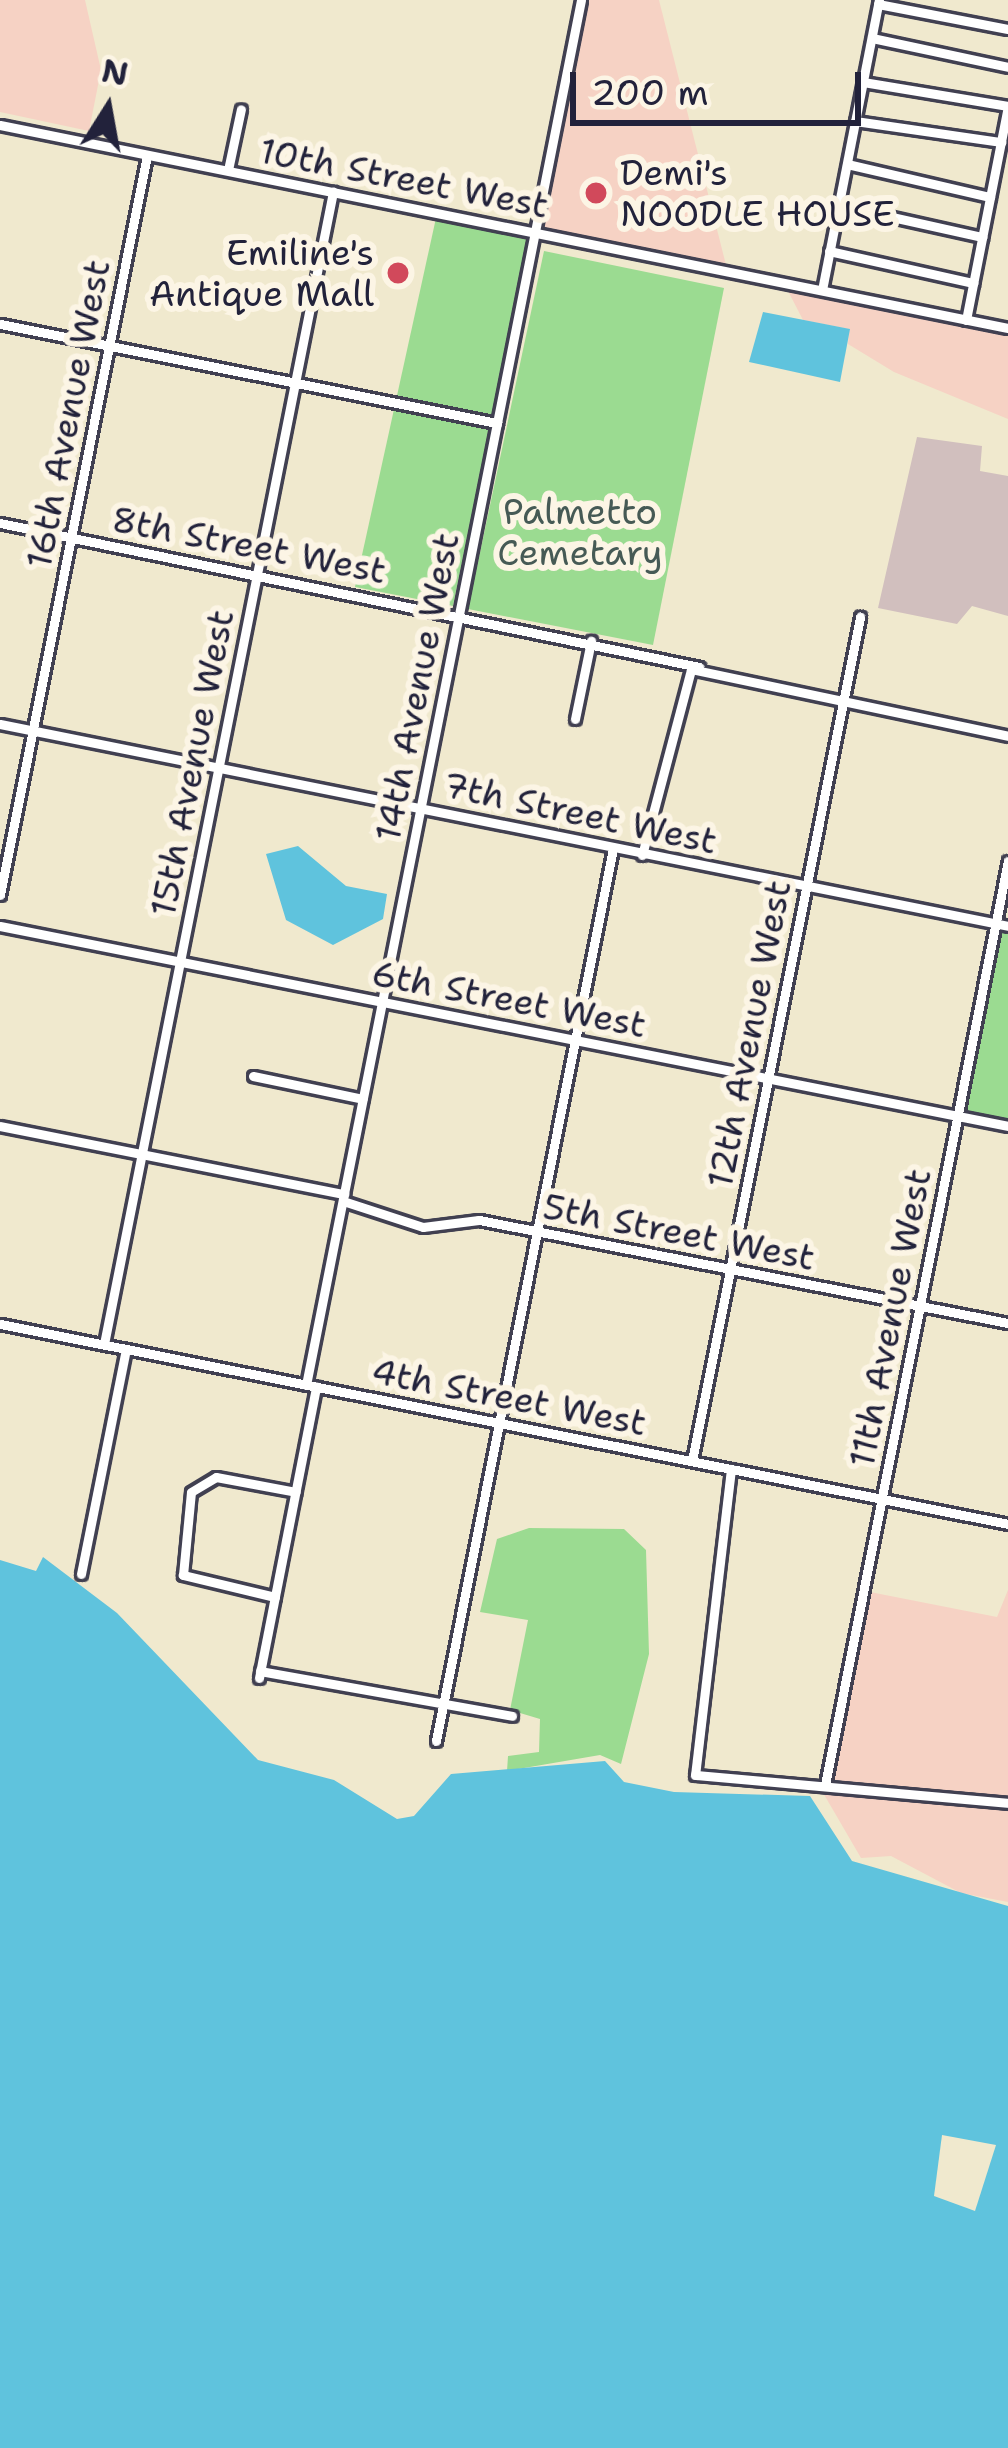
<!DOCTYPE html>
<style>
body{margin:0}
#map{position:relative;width:1008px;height:2448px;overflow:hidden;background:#f0e9ce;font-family:"Shantell Sans",sans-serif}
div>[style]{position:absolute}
.built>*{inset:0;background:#f6d2c4}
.industrial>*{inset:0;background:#d1bfbe}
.green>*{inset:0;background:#9bdb91}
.water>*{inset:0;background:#5fc3dd}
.pier>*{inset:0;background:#f0e9ce}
.roads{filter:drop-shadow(3px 0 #414051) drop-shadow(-3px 0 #414051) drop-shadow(0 3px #414051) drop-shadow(0 -3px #414051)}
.minor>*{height:9px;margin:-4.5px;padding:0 4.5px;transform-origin:4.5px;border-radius:4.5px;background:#fff}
.dots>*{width:33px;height:33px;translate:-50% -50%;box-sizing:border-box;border:6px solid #fcf5e5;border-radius:50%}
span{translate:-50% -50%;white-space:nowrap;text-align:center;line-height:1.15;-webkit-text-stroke:12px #fcf5e5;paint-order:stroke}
.poi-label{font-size:36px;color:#22223b}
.left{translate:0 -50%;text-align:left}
.right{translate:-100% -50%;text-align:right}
.street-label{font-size:36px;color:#22223b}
.park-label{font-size:36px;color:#465a55}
.north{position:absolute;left:48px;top:48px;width:120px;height:120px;-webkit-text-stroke:9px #fcf5e5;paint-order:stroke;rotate:11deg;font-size:33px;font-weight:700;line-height:48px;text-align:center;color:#22223b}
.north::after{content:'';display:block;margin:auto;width:42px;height:54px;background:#22223b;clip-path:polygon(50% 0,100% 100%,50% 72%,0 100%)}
.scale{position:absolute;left:570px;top:72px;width:291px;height:54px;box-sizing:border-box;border:6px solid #22223b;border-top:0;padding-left:15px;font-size:36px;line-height:42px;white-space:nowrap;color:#22223b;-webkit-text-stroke:9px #fcf5e5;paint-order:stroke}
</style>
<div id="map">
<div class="built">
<div style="clip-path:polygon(0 0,85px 0,101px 70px,89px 131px,0 112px)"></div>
<div style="clip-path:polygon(586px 0,659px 0,726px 265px,541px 228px)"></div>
<div style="clip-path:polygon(787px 289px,1008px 334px,1008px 419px,894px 372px,848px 344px,849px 329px,803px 320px)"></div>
<div style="clip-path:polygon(1008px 1590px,1008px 1797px,831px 1780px,870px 1592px,997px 1617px)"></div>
<div style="clip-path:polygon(822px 1791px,1008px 1809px,1008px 1902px,961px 1893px,891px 1856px,861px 1858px)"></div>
</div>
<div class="industrial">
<div style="clip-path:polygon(917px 437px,982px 446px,980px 471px,1008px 476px,1008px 616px,972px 606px,957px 624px,878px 608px)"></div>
</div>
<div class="green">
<div style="clip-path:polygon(436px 218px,529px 237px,453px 606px,355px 587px)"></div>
<div style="clip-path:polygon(544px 251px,724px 288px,653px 645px,468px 609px)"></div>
<div style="clip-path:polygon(998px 928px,1008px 930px,1008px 1120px,963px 1112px)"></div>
<div style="clip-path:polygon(529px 1528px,624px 1529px,646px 1550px,649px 1654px,621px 1764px,600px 1755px,507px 1771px,508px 1756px,539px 1752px,540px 1719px,510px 1710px,528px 1620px,480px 1612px,497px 1539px)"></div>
</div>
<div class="water">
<div style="clip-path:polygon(763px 312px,850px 329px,840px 382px,749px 362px)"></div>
<div style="clip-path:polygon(298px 846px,346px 886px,387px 894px,383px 919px,333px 945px,286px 920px,266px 854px)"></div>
<div style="clip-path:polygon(43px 1557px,117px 1613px,258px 1760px,334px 1780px,397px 1819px,414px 1816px,451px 1774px,605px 1761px,624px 1782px,674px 1792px,810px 1796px,852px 1861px,1008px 1906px,1008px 2448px,0 2448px,0 1560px,36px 1571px)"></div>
</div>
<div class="pier">
<div style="clip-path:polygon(942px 2135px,996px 2145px,975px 2211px,934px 2196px)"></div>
</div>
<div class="roads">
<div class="minor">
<div style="left:878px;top:4px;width:132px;rotate:10.9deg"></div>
<div style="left:872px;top:38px;width:139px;rotate:12deg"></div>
<div style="left:863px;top:82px;width:147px;rotate:9.4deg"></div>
<div style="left:855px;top:121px;width:148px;rotate:8.2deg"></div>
<div style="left:0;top:125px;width:1028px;rotate:11.39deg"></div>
<div style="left:847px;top:164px;width:147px;rotate:13deg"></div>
<div style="left:228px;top:170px;width:62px;rotate:-78deg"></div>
<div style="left:838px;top:205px;width:148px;rotate:12.5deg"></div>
<div style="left:829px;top:251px;width:148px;rotate:12.5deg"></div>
<div style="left:822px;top:290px;width:296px;rotate:-78.9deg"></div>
<div style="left:966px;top:320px;width:218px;rotate:-78.9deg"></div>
<div style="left:0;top:324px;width:507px;rotate:11.27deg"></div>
<div style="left:0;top:523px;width:714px;rotate:11.64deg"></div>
<div style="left:575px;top:719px;width:80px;rotate:-78.4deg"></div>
<div style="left:0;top:724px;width:1028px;rotate:11.33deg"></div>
<div style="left:642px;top:855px;width:192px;rotate:-75.2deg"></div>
<div style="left:691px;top:669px;width:324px;rotate:11.9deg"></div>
<div style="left:0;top:895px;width:754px;rotate:-78.76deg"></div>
<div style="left:0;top:926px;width:1028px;rotate:11.22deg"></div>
<div style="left:253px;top:1076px;width:112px;rotate:11.8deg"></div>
<div style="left:0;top:1126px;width:351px;rotate:11.2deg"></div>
<div style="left:343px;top:1201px;width:84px;rotate:18deg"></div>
<div style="left:423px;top:1227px;width:56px;rotate:-7.1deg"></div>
<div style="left:479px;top:1220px;width:539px;rotate:11.02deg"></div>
<div style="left:0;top:1324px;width:1028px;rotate:11.22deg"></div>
<div style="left:104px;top:1344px;width:1175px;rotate:-78.76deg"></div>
<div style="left:306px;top:1385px;width:1412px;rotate:-78.77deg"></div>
<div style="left:692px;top:1461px;width:861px;rotate:-78.74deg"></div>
<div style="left:731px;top:1469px;width:308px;rotate:96.7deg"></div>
<div style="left:695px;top:1775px;width:314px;rotate:5.1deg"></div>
<div style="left:81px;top:1574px;width:229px;rotate:-78.7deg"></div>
<div style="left:275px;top:1597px;width:95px;rotate:-166.6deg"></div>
<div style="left:183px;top:1575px;width:83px;rotate:-84.5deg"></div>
<div style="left:191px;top:1492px;width:29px;rotate:-31deg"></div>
<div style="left:216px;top:1477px;width:81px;rotate:10.6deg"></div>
<div style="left:260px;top:1671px;width:256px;rotate:10.1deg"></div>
<div style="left:259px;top:1678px;width:297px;rotate:-78.9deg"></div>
<div style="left:436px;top:1741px;width:909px;rotate:-78.78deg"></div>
<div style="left:825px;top:1785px;width:942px;rotate:-78.8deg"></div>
</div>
</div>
<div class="dots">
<div style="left:596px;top:193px;background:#d1495b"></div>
<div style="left:398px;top:273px;background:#d1495b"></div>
</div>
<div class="poi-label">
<span class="left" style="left:620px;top:193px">Demi's<br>NOODLE HOUSE</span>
<span class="right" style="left:374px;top:273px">Emiline's<br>Antique Mall</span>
</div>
<div class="street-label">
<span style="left:404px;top:178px;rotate:11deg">10th Street West</span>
<span style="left:68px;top:414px;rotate:-79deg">16th Avenue West</span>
<span style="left:249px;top:545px;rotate:11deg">8th Street West</span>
<span style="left:417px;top:687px;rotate:-79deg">14th Avenue West</span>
<span style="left:192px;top:763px;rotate:-79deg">15th Avenue West</span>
<span style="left:580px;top:813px;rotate:12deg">7th Street West</span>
<span style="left:509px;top:999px;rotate:11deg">6th Street West</span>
<span style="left:749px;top:1034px;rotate:-79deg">12th Avenue West</span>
<span style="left:679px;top:1232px;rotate:11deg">5th Street West</span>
<span style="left:890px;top:1318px;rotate:-79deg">11th Avenue West</span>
<span style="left:509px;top:1397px;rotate:11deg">4th Street West</span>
</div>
<div class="park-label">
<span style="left:580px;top:532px">Palmetto<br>Cemetary</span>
</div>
<div class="north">N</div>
<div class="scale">200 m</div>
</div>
